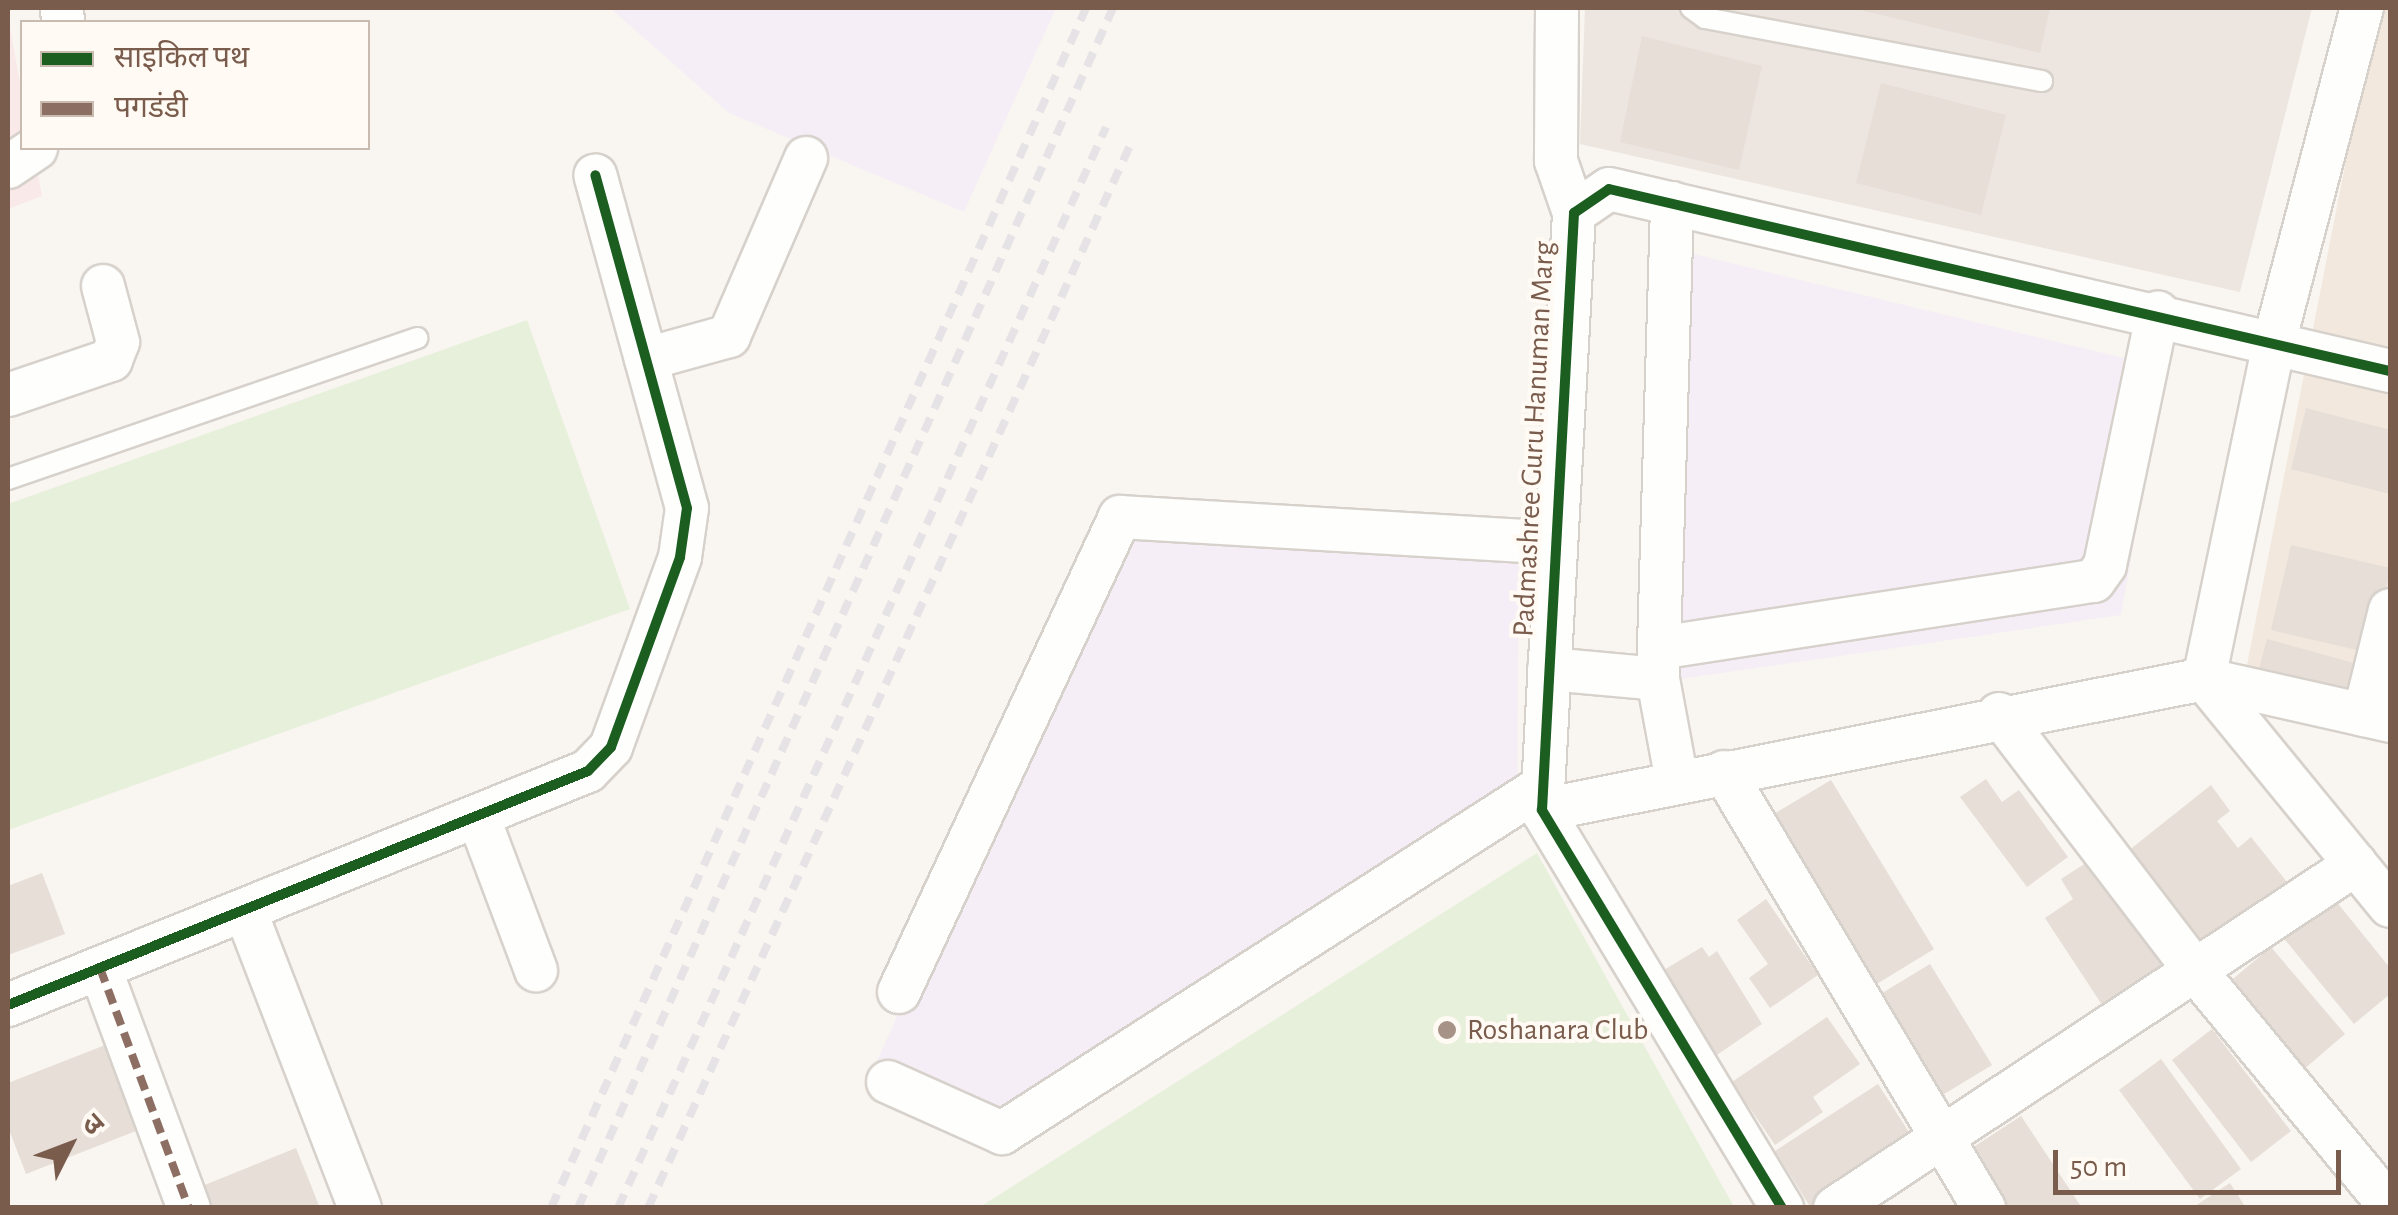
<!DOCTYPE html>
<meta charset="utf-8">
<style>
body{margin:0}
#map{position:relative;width:2398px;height:1215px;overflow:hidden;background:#f9f5f0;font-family:"Alegreya Sans","Noto Sans Devanagari",sans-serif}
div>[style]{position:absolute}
.residential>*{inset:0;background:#f2e8de}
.industrial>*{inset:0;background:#ede5e0}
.education>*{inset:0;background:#f6eef6}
.medical>*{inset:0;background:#fae9e9}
.green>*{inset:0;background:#e7f0db}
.building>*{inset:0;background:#e6ded7}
.roads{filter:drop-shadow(2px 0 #d7d1cb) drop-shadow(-2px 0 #d7d1cb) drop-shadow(0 2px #d7d1cb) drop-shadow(0 -2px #d7d1cb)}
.lane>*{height:20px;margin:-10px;padding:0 10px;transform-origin:10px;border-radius:10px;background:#fefefd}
.street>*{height:42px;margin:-21px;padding:0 21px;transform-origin:21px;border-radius:21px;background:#fefefd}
.rail>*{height:8px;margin-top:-4px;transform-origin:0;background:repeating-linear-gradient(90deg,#e6e3e7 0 15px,transparent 0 25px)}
.quiet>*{height:8px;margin-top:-4px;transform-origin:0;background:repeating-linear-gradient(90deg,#8d6e63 0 15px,transparent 0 23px)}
.cycleway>*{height:10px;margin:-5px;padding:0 5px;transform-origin:5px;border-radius:5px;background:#1b5e20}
.dots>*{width:28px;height:28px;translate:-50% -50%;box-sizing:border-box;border:5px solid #fffaf3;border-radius:50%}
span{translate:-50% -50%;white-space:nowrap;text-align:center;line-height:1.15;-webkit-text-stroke:8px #fffaf3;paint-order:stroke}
.street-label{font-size:30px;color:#7a5c4d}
.poi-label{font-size:30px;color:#7a5c4d}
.left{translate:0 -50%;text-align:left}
.frame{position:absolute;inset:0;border:10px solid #7a5c4d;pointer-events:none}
.legend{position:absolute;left:20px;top:20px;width:350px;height:130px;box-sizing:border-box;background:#fffaf3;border:2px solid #cabbb1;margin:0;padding:12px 18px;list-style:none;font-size:30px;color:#7a5c4d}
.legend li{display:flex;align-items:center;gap:20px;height:50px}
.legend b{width:50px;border:2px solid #cabbb1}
.north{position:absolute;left:20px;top:1095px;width:100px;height:100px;-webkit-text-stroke:8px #fffaf3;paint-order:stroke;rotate:48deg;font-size:28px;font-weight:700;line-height:40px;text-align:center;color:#7a5c4d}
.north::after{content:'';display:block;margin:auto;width:35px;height:45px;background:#7a5c4d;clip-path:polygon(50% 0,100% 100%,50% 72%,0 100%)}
.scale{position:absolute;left:2053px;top:1150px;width:288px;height:45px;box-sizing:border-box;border:5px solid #7a5c4d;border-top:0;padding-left:12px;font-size:30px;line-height:35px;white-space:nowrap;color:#7a5c4d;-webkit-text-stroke:8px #fffaf3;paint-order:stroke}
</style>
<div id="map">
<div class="residential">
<div style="clip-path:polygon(2376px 8px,2390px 8px,2390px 717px,2245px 675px)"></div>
</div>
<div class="industrial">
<div style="clip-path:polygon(1585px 8px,2312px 8px,2240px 292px,1580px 144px)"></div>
</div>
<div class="education">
<div style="clip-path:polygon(610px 8px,1056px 8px,964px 212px,729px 113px)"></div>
<div style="clip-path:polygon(1685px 252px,2165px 368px,2121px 615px,1674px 680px)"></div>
<div style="clip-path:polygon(1119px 521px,1519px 551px,1517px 816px,1014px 1144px,869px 1079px)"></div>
</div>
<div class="medical">
<div style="clip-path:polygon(8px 17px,22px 94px,22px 148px,33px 148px,42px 196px,8px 209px)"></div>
</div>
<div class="green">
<div style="clip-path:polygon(527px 320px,630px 609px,8px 830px,8px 504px)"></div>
<div style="clip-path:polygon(1537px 853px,1734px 1207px,980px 1207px)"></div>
</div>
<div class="building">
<div style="clip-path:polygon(1852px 8px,2050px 8px,2040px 53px)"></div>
<div style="clip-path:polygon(1642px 36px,1762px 66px,1739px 170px,1620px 142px)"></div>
<div style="clip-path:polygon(1881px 83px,2006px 115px,1981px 215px,1856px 183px)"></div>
<div style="clip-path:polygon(2306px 408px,2390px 430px,2390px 494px,2291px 469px)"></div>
<div style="clip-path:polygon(2291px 545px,2390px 568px,2374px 654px,2271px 630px)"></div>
<div style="clip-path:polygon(2267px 639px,2368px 667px,2356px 712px,2255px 684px)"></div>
<div style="clip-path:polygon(1986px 779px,2002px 802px,2019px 790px,2068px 857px,2027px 887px,1960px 797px)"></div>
<div style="clip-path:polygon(1831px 780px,1934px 949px,1875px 985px,1772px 815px)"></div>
<div style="clip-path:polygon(2211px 785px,2230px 811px,2217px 821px,2238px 848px,2251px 837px,2287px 882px,2194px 955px,2118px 859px)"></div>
<div style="clip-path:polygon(2103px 852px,2183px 973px,2112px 1020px,2045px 918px,2073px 899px,2061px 879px)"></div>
<div style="clip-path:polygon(42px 873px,65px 934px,8px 955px,8px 886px)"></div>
<div style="clip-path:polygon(2331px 895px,2390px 968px,2390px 994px,2354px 1024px,2281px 935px)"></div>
<div style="clip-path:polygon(1766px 899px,1818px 975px,1770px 1008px,1749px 978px,1768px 964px,1737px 920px)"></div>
<div style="clip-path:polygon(1702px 947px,1709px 957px,1717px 951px,1762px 1024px,1711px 1059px,1654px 976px)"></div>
<div style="clip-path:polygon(2271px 947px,2345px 1034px,2296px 1076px,2222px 988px)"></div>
<div style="clip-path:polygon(1930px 964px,1992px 1065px,1941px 1096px,1879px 995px)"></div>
<div style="clip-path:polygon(1827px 1017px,1860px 1064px,1813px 1097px,1823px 1112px,1775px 1145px,1732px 1082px)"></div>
<div style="clip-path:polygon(2212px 1029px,2291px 1131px,2251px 1162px,2172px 1060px)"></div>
<div style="clip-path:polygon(108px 1044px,141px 1129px,26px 1174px,8px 1127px,8px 1083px)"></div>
<div style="clip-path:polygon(2161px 1059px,2241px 1169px,2200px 1199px,2119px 1090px)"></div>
<div style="clip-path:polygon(1878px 1084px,1916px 1143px,1811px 1208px,1775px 1151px)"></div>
<div style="clip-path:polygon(2021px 1116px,2082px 1208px,2008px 1208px,1969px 1150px)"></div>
<div style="clip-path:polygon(296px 1148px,320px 1208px,197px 1208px,190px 1191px)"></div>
<div style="clip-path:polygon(2230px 1183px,2246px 1208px,2192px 1208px)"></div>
</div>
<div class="roads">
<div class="lane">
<div style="left:1691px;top:8px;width:17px;rotate:36deg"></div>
<div style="left:1705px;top:18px;width:343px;rotate:10.6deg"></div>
<div style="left:8px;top:479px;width:433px;rotate:-19deg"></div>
</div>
<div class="street">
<div style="left:62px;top:8px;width:14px;rotate:86deg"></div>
<div style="left:1557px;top:8px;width:153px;rotate:90.4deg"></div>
<div style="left:1556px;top:161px;width:55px;rotate:70.9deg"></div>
<div style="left:8px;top:167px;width:34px;rotate:-34deg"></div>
<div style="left:646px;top:359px;width:86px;rotate:-15.5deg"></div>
<div style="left:729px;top:336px;width:194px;rotate:-66.6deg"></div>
<div style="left:8px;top:395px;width:109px;rotate:-18.8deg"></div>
<div style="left:111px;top:360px;width:19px;rotate:-69deg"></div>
<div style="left:118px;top:342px;width:58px;rotate:-105deg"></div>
<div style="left:1659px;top:648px;width:440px;rotate:-8.8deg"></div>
<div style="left:2094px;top:581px;width:19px;rotate:-55deg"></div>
<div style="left:2105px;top:565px;width:258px;rotate:-78.2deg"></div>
<div style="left:1549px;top:669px;width:109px;rotate:5.2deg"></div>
<div style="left:1658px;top:679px;width:105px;rotate:79.5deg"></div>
<div style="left:1658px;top:679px;width:476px;rotate:-88.3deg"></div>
<div style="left:2204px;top:679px;width:347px;rotate:-78.2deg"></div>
<div style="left:2275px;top:339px;width:342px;rotate:-75.3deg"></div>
<div style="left:2204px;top:679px;width:293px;rotate:50.7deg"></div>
<div style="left:1999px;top:714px;width:327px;rotate:52.6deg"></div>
<div style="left:2198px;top:974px;width:301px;rotate:50.4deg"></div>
<div style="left:2364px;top:715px;width:108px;rotate:-76.1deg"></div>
<div style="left:1724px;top:772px;width:508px;rotate:59.19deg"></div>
<div style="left:1542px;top:810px;width:675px;rotate:-11.19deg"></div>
<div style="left:2204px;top:679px;width:191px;rotate:12.7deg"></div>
<div style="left:478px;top:816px;width:165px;rotate:69.4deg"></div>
<div style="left:245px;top:910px;width:319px;rotate:68.9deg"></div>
<div style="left:100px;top:968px;width:256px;rotate:69.7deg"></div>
<div style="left:899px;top:992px;width:524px;rotate:-65.05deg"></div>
<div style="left:1120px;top:517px;width:435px;rotate:3.4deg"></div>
<div style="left:8px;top:1005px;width:625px;rotate:-21.97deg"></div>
<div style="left:588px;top:771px;width:33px;rotate:-46deg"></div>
<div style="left:611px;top:747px;width:202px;rotate:-70deg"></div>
<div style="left:680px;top:557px;width:49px;rotate:-81.9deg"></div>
<div style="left:687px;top:508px;width:345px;rotate:-105.4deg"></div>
<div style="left:888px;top:1082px;width:125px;rotate:24.1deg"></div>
<div style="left:1002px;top:1133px;width:643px;rotate:-32.68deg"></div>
<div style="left:1782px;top:1208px;width:465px;rotate:-121.1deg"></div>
<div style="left:1542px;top:810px;width:598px;rotate:-86.93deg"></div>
<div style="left:1574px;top:213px;width:42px;rotate:-34.4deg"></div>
<div style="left:1609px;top:189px;width:802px;rotate:13.12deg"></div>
<div style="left:1835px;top:1208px;width:624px;rotate:-33.44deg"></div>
</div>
</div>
<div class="rail">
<div style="left:551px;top:1208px;width:1314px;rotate:-65.97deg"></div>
<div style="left:578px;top:1208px;width:1314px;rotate:-65.97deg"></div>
<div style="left:618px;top:1208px;width:1186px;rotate:-65.7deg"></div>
<div style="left:648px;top:1208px;width:1169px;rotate:-65.6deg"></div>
</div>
<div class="quiet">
<div style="left:100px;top:968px;width:256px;rotate:69.7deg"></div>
</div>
<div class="cycleway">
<div style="left:8px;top:1005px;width:625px;rotate:-21.97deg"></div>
<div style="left:588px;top:771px;width:33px;rotate:-46deg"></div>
<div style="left:611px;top:747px;width:202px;rotate:-70deg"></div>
<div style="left:680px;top:557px;width:49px;rotate:-81.9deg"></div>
<div style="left:687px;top:508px;width:345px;rotate:-105.4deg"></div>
<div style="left:1782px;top:1208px;width:465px;rotate:-121.1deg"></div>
<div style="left:1542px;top:810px;width:598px;rotate:-86.93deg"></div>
<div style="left:1574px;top:213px;width:42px;rotate:-34.4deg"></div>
<div style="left:1609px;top:189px;width:802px;rotate:13.12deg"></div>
</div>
<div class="dots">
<div style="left:1447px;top:1030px;background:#a69286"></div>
</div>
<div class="street-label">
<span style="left:1534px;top:439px;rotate:-87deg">Padmashree Guru Hanuman Marg</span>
</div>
<div class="poi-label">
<span class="left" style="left:1467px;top:1030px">Roshanara Club</span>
</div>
<div class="frame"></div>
<ul class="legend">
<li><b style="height:12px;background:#1b5e20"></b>साइकिल पथ</li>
<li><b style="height:12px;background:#8d6e63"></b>पगडंडी</li>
</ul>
<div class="north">उ</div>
<div class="scale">50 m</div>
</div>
